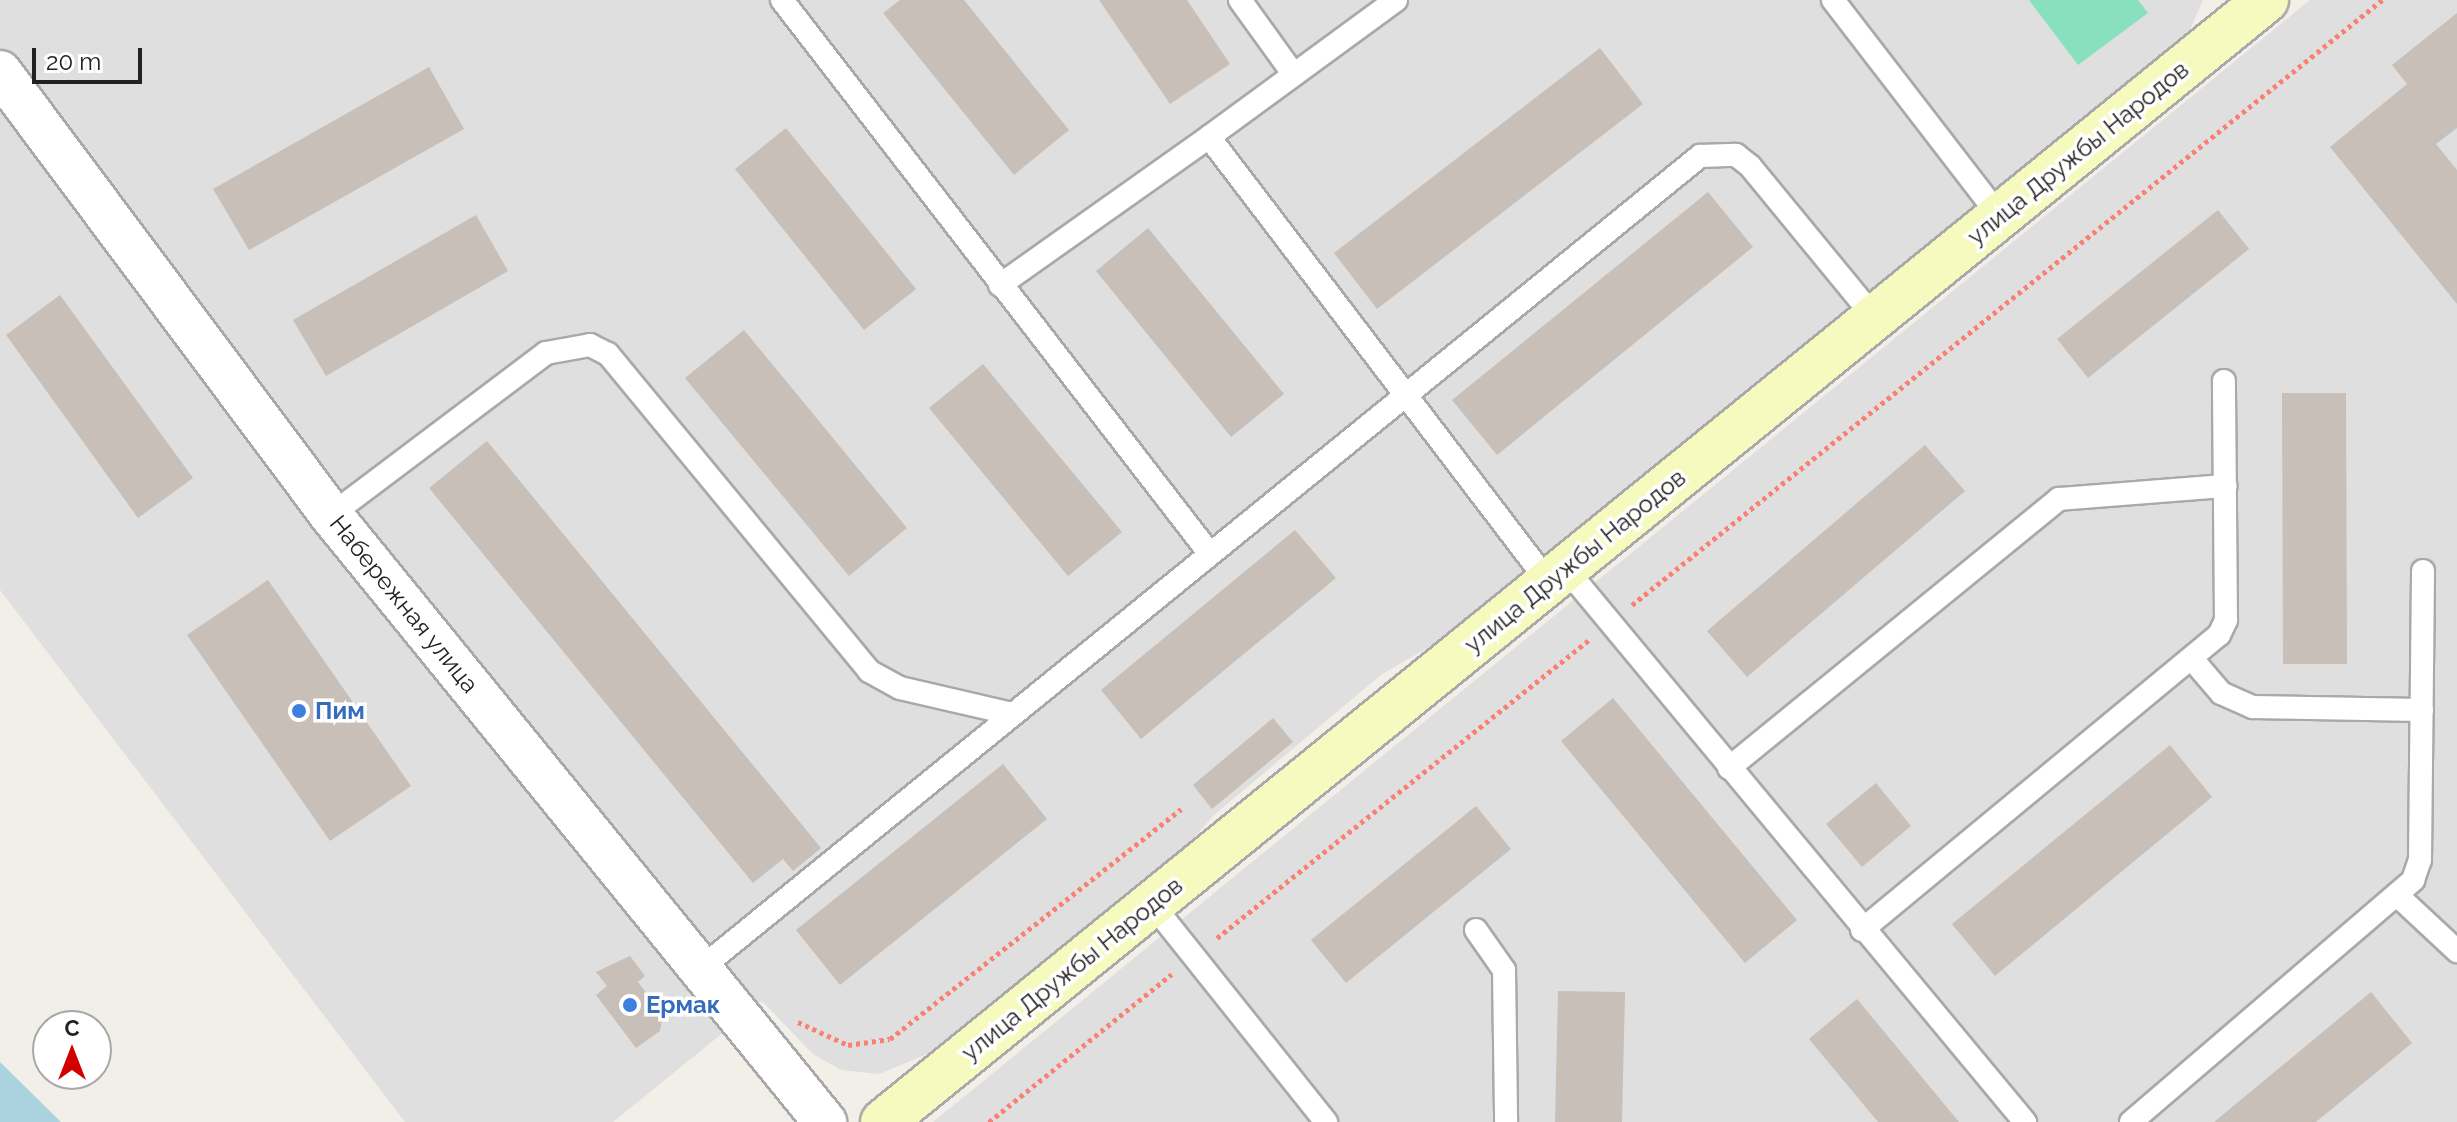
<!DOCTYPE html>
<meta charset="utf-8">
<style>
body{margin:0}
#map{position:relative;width:2457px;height:1122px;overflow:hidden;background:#f2efe9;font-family:Raleway,sans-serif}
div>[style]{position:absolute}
.residential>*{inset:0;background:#e0dfdf}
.pitch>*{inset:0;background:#88e0be}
.water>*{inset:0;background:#aad3df}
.building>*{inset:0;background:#c7bfb8}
.path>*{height:5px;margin-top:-2.5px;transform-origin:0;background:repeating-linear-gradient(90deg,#fa8072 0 4px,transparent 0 8px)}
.roads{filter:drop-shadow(2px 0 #a9a9a9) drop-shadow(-2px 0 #a9a9a9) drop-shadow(0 2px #a9a9a9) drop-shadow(0 -2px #a9a9a9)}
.service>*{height:22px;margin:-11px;padding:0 11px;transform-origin:11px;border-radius:11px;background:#fff}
.minor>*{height:42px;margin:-21px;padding:0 21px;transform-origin:21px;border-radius:21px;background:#fff}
.secondary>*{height:44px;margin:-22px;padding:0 22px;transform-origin:22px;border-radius:22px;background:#f7fabf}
.dots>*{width:22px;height:22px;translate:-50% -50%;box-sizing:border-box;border:4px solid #fff;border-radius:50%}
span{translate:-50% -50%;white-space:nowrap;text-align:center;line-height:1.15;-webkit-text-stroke:7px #fff;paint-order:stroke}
.street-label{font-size:24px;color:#222}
.shop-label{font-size:24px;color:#366cbe;font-weight:700}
.left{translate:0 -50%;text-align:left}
.north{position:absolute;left:32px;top:1010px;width:80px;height:80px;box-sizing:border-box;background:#fff;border:2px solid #a7a7a7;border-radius:50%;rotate:0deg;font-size:22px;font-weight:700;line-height:32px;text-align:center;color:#222}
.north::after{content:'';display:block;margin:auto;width:28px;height:36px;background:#d40000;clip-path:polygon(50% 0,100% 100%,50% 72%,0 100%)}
.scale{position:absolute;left:32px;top:48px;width:110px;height:36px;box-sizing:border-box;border:4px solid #222;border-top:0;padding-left:10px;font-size:24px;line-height:28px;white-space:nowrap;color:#222;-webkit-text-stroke:6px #fff;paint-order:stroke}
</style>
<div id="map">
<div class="residential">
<div style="clip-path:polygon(0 0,2203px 0,2185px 41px,1476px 620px,1382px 674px,1214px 815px,1165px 871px,944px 1047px,879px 1074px,841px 1070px,813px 1054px,762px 1001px,613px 1122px,405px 1122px,0 590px)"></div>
<div style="clip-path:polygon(2310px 0,2457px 0,2457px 1122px,933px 1122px)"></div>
</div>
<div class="pitch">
<div style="clip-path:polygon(2029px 0,2138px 0,2148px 13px,2078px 65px)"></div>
</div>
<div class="water">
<div style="clip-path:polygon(0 1062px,61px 1122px,0 1122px)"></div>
</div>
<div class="building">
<div style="clip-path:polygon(900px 0,964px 0,1069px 130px,1014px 175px,883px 13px)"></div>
<div style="clip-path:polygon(1099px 0,1187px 0,1230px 64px,1170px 104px)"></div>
<div style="clip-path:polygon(2457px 13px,2457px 128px,2436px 144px,2457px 170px,2457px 304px,2330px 147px,2407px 84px,2392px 65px)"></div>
<div style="clip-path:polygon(1600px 48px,1643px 104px,1377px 309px,1334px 253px)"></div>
<div style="clip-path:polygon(429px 67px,464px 129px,249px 250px,213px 189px)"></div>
<div style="clip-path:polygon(786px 128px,916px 289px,864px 330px,735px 169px)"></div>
<div style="clip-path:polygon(1708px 192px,1753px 247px,1497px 455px,1452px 400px)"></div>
<div style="clip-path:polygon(2218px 210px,2249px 249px,2088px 378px,2057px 339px)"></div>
<div style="clip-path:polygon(476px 215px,508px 271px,326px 376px,293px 320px)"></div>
<div style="clip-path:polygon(1148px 228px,1284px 394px,1231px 437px,1096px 271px)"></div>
<div style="clip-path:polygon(60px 295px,193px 478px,138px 518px,6px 335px)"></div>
<div style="clip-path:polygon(744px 330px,907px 528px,849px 576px,685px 378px)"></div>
<div style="clip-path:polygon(983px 364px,1122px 532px,1068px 576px,929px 408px)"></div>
<div style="clip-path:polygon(2282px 393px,2346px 393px,2347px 664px,2283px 664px)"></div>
<div style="clip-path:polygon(487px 441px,821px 848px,793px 871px,783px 859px,753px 883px,429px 488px)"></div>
<div style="clip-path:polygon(1925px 445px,1965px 491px,1747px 677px,1707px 631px)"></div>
<div style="clip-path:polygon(1295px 530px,1336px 578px,1141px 739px,1101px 690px)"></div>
<div style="clip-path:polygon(268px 580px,411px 786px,330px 841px,187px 635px)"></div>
<div style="clip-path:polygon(1613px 698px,1797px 920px,1745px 963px,1561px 741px)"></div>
<div style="clip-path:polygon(1273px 718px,1293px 742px,1212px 809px,1193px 785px)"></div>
<div style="clip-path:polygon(2170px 745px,2212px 797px,1995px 976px,1952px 924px)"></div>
<div style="clip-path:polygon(1003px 764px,1047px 819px,840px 985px,796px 930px)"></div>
<div style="clip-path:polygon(1876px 783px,1911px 826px,1862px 867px,1826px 824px)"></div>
<div style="clip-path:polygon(1476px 806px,1511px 849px,1346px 983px,1311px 940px)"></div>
<div style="clip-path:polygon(630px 956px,645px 976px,638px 982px,663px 1015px,660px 1031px,636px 1048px,596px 995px,607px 986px,596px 972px)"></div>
<div style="clip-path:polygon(1558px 991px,1625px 992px,1622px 1122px,1555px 1122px)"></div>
<div style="clip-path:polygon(2371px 992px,2412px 1043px,2316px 1122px,2214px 1122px)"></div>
<div style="clip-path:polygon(1857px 999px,1959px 1122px,1878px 1122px,1809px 1039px)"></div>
</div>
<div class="path">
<div style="left:1632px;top:605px;width:964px;rotate:-38.89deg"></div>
<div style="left:1217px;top:938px;width:478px;rotate:-38.7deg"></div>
<div style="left:798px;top:1022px;width:55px;rotate:24.7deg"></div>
<div style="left:848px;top:1045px;width:42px;rotate:-8.1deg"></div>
<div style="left:890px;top:1039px;width:371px;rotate:-38.3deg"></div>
<div style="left:989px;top:1122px;width:235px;rotate:-39deg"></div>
</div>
<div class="roads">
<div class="service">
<div style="left:782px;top:0;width:700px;rotate:52.31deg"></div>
<div style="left:1240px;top:0;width:92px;rotate:54.2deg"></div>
<div style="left:1396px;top:0;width:232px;rotate:143.8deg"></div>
<div style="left:1209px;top:137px;width:561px;rotate:52.68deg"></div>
<div style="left:1833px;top:0;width:274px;rotate:52.4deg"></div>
<div style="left:1000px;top:285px;width:256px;rotate:-35.3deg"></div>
<div style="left:331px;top:515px;width:269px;rotate:-37deg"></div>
<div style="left:546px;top:353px;width:45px;rotate:-10.3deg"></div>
<div style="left:590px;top:345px;width:20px;rotate:27deg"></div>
<div style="left:608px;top:354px;width:411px;rotate:50.5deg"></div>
<div style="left:869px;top:671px;width:35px;rotate:29deg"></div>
<div style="left:900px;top:688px;width:116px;rotate:13deg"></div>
<div style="left:1566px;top:569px;width:719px;rotate:50.31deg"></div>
<div style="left:2192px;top:659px;width:45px;rotate:49.5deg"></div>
<div style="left:2221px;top:693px;width:35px;rotate:24deg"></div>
<div style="left:2253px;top:707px;width:169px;rotate:1deg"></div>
<div style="left:1729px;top:768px;width:426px;rotate:-39.2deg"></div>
<div style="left:2059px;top:499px;width:167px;rotate:-4.5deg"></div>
<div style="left:2398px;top:896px;width:81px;rotate:43deg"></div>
<div style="left:1152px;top:904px;width:279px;rotate:51.4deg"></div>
<div style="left:1476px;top:930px;width:49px;rotate:55deg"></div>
<div style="left:1504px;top:970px;width:152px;rotate:89.2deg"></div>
<div style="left:1862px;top:930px;width:463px;rotate:-39.6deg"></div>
<div style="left:2219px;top:635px;width:17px;rotate:-65deg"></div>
<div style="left:2226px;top:620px;width:239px;rotate:-90.5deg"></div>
<div style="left:700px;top:969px;width:1289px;rotate:-39.11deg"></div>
<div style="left:1700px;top:156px;width:36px;rotate:-2deg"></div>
<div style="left:1736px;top:155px;width:18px;rotate:38deg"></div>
<div style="left:1750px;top:166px;width:197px;rotate:50.6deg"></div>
<div style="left:2131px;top:1122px;width:372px;rotate:-40.6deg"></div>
<div style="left:2413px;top:880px;width:21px;rotate:-71deg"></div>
<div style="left:2420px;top:860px;width:289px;rotate:-89.4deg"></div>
</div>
<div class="minor">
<div style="left:0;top:72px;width:553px;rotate:53.23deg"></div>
<div style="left:331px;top:515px;width:783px;rotate:50.86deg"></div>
</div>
<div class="secondary">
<div style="left:883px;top:1122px;width:1781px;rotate:-39.05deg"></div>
</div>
</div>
<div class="dots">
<div style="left:299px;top:711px;background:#3f7fe0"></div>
<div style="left:630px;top:1005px;background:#3f7fe0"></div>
</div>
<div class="street-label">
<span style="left:2078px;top:153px;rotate:-39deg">улица Дружбы Народов</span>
<span style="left:1575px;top:561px;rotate:-39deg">улица Дружбы Народов</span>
<span style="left:404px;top:604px;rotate:51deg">Набережная улица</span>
<span style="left:1072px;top:969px;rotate:-39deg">улица Дружбы Народов</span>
</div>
<div class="shop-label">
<span class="left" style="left:315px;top:711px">Пим</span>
<span class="left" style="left:646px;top:1005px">Ермак</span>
</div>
<div class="north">С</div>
<div class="scale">20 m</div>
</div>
